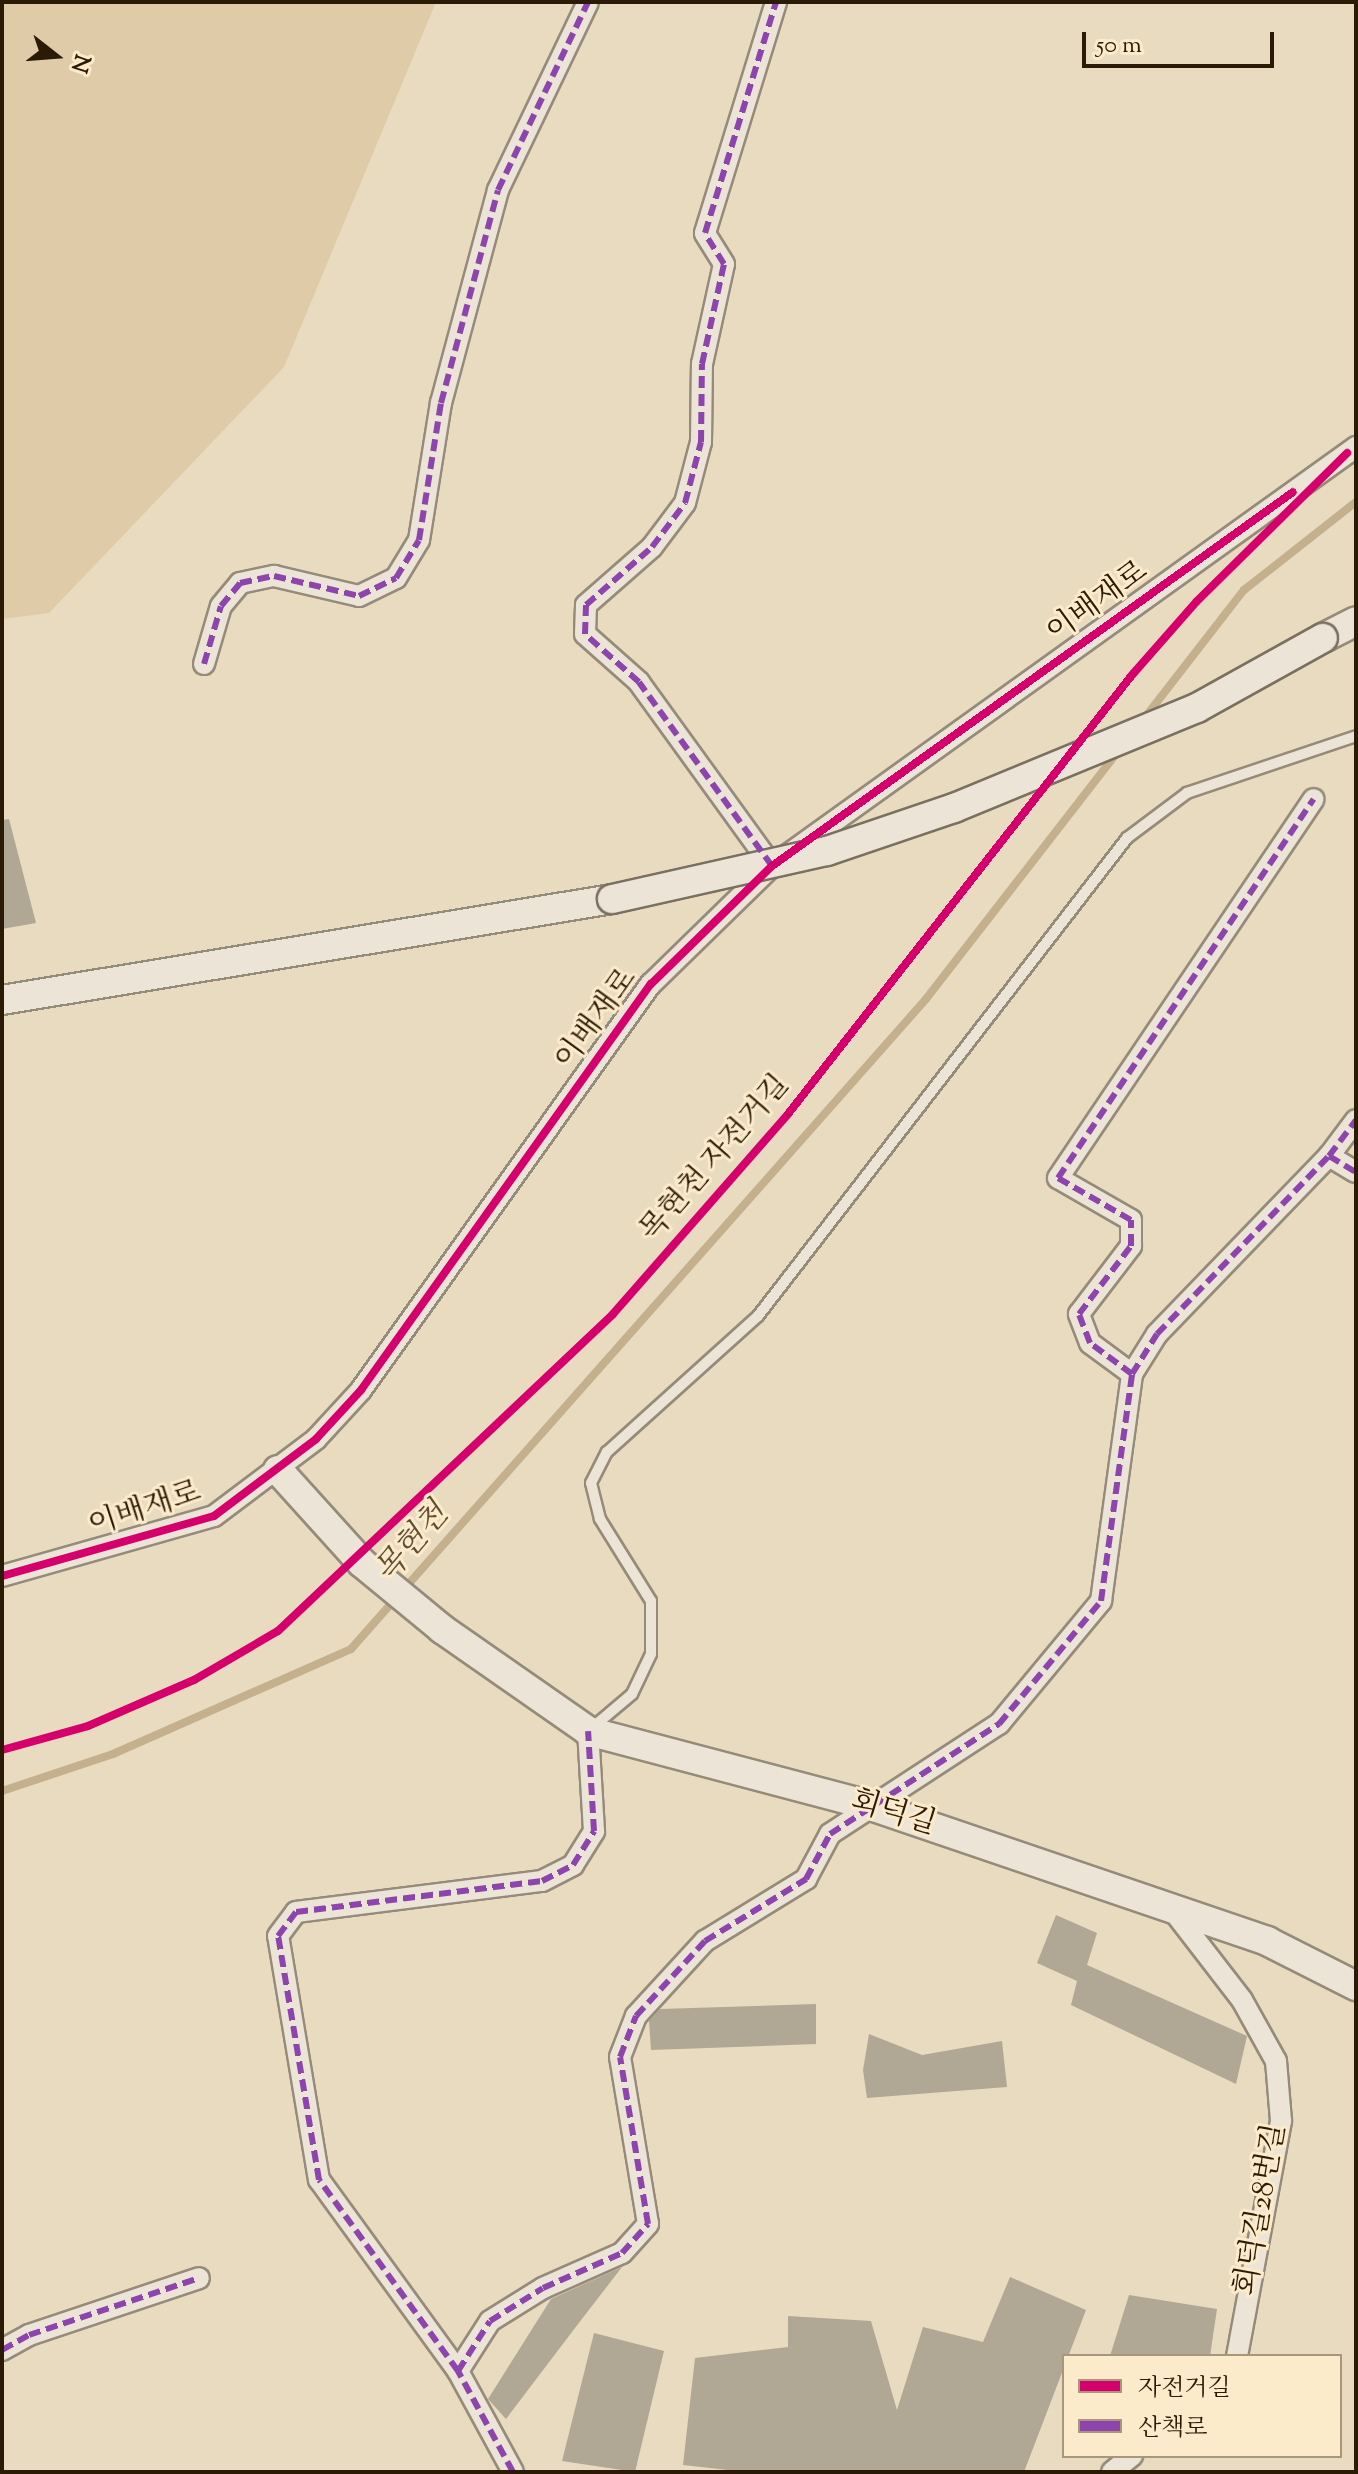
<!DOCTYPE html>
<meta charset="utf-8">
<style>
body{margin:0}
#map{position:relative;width:1358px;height:2474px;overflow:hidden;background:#e9dbc0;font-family:"Sorts Mill Goudy","Noto Serif KR",serif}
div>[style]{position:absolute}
.green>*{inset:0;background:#dfcba7}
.stream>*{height:8px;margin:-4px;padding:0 4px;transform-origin:4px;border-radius:4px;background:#c4b08c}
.building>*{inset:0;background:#b1a795}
.roads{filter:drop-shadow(2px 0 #958b79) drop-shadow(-2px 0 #958b79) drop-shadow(0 2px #958b79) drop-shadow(0 -2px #958b79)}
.lane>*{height:10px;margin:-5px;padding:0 5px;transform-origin:5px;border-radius:5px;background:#ece4d7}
.street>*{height:20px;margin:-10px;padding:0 10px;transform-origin:10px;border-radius:10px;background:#ece4d7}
.secondary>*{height:28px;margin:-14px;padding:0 14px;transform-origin:14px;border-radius:14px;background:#ece4d7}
.bridges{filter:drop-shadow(2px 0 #7a7060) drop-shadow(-2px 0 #7a7060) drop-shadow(0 2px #7a7060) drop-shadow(0 -2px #7a7060)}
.secondary-bridge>*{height:28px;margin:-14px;padding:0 14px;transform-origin:14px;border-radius:14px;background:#ece4d7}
.quiet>*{height:6px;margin-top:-3px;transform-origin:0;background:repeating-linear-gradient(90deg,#8e44ad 0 12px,transparent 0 18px)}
.cycleway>*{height:8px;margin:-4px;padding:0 4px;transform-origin:4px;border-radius:4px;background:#d6006c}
span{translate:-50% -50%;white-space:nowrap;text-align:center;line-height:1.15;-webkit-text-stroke:6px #fcebcb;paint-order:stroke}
.street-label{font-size:30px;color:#2b1a06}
.water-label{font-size:32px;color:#624e33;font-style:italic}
.frame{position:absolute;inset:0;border:4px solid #2b1a06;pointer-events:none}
.legend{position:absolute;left:1062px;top:2354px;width:280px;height:104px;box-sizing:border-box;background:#fcebcb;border:2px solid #a8977c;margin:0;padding:10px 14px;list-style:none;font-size:24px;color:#2b1a06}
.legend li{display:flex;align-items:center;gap:16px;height:40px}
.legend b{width:40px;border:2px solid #a8977c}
.north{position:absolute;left:16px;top:16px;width:80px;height:80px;-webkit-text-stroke:6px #fcebcb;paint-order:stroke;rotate:107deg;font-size:22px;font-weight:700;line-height:32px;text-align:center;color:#2b1a06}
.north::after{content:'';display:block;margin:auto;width:28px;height:36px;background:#2b1a06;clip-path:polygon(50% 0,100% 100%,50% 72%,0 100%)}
.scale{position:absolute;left:1082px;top:32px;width:192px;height:36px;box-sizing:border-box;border:4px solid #2b1a06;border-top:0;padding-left:10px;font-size:24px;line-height:28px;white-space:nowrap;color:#2b1a06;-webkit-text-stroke:6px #fcebcb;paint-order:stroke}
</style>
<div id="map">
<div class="green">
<div style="clip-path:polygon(2px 2px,436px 2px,284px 367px,49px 613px,2px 619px)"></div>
</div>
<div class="stream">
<div style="left:1143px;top:720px;width:165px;rotate:-52.2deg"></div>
<div style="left:1244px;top:590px;width:142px;rotate:-38.2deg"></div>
<div style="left:2px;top:1791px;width:117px;rotate:-18.4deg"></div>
<div style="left:113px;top:1754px;width:260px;rotate:-23.8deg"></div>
<div style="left:351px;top:1649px;width:868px;rotate:-48.5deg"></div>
<div style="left:926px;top:999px;width:316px;rotate:-52.2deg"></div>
</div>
<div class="building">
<div style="clip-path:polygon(9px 819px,36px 923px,2px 929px,2px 820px)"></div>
<div style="clip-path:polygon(1056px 1915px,1097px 1933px,1087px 1965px,1247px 2036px,1236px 2084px,1071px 2005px,1077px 1981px,1037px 1963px)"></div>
<div style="clip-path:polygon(816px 2004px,816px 2044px,651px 2050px,649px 2021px,660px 2009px)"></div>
<div style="clip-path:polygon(869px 2034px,922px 2055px,1002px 2041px,1007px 2087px,867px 2098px,863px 2070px)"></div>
<div style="clip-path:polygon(622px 2267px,575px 2328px,506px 2419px,488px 2399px,551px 2299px)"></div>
<div style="clip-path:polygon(1010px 2277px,1086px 2310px,1024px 2472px,746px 2472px,683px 2465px,695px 2358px,788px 2347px,788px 2316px,871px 2321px,897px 2410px,923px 2327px,983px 2342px)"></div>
<div style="clip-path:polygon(1129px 2295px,1217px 2309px,1210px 2356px,1110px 2356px)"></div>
<div style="clip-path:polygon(594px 2333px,664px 2351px,635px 2472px,562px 2461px)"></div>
</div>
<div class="roads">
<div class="lane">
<div style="left:593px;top:1727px;width:51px;rotate:-40.2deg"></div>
<div style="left:632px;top:1694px;width:44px;rotate:-64.6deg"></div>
<div style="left:651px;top:1654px;width:53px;rotate:-90deg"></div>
<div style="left:651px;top:1601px;width:97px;rotate:-121.9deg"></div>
<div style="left:600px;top:1519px;width:37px;rotate:-104deg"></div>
<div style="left:591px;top:1483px;width:35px;rotate:-63deg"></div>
<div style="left:607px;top:1452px;width:203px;rotate:-42deg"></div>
<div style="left:758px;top:1316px;width:604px;rotate:-52.33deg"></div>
<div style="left:1127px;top:838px;width:75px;rotate:-36.9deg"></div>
<div style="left:1187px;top:793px;width:178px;rotate:-18.6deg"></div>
</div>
<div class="street">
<div style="left:204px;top:664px;width:60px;rotate:-73.7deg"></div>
<div style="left:221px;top:606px;width:30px;rotate:-50deg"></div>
<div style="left:240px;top:583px;width:35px;rotate:-12deg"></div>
<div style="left:274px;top:576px;width:87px;rotate:13.2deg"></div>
<div style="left:359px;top:596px;width:41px;rotate:-25.9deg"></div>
<div style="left:396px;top:578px;width:44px;rotate:-58.8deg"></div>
<div style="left:419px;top:540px;width:139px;rotate:-80.9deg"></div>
<div style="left:441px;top:403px;width:220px;rotate:-75deg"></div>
<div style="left:498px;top:190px;width:208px;rotate:-64.4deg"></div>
<div style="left:772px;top:866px;width:227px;rotate:-125.9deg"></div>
<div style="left:639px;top:682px;width:72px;rotate:-138.4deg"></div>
<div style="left:585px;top:634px;width:29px;rotate:-88deg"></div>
<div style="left:586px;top:605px;width:88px;rotate:-41.3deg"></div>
<div style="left:652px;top:547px;width:55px;rotate:-53.1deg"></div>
<div style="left:685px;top:503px;width:63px;rotate:-75.3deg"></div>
<div style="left:701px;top:442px;width:78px;rotate:-89.3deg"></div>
<div style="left:702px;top:364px;width:102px;rotate:-77.6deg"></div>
<div style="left:724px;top:264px;width:36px;rotate:-122deg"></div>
<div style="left:705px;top:233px;width:242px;rotate:-72.9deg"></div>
<div style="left:1329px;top:1156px;width:31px;rotate:31deg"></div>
<div style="left:1132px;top:1374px;width:52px;rotate:-143.6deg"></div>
<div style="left:1090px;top:1343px;width:31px;rotate:-111deg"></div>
<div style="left:1079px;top:1314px;width:86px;rotate:-52.6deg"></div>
<div style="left:1131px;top:1246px;width:26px;rotate:-90deg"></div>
<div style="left:1131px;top:1220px;width:84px;rotate:-150.1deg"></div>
<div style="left:1058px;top:1178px;width:457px;rotate:-56deg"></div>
<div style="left:2px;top:1576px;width:220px;rotate:-15.8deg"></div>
<div style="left:214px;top:1516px;width:128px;rotate:-37deg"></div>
<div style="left:316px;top:1439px;width:67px;rotate:-47.4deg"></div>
<div style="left:361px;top:1390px;width:499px;rotate:-54.5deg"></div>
<div style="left:651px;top:984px;width:169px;rotate:-44.3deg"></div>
<div style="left:772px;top:866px;width:719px;rotate:-35.66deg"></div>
<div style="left:1171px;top:1908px;width:116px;rotate:52.3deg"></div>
<div style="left:1242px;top:2000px;width:70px;rotate:60.9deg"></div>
<div style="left:1276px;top:2061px;width:60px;rotate:85.2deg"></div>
<div style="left:1281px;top:2121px;width:239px;rotate:100.6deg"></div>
<div style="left:2px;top:2350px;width:31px;rotate:-29deg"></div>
<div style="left:29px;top:2335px;width:179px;rotate:-18.5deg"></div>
<div style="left:458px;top:2371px;width:59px;rotate:-57.4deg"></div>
<div style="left:490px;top:2321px;width:62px;rotate:-31.9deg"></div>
<div style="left:543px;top:2288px;width:86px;rotate:-23.9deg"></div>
<div style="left:622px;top:2253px;width:39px;rotate:-48deg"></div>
<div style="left:648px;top:2224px;width:169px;rotate:-99.5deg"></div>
<div style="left:620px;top:2057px;width:44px;rotate:-68.7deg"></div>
<div style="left:636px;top:2016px;width:102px;rotate:-47.4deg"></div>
<div style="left:705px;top:1941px;width:119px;rotate:-31.5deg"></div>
<div style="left:806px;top:1879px;width:51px;rotate:-61.9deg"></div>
<div style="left:830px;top:1834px;width:202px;rotate:-33.1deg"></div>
<div style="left:999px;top:1724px;width:160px;rotate:-50.3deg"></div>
<div style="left:1101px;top:1601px;width:229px;rotate:-82.2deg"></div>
<div style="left:1132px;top:1374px;width:47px;rotate:-58deg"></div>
<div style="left:1157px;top:1334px;width:248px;rotate:-46deg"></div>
<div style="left:1329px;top:1156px;width:45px;rotate:-53.1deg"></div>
<div style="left:513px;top:2472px;width:115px;rotate:-118.6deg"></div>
<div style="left:458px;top:2371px;width:236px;rotate:-126deg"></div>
<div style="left:319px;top:2180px;width:247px;rotate:-99.5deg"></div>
<div style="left:278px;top:1936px;width:30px;rotate:-53deg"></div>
<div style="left:296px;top:1912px;width:248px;rotate:-7.2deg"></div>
<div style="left:542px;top:1881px;width:35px;rotate:-27deg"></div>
<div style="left:573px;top:1865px;width:40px;rotate:-58deg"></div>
<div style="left:594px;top:1831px;width:100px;rotate:-93.4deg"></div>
<div style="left:1112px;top:2472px;width:26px;rotate:-39deg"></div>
</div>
<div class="secondary">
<div style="left:1323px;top:638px;width:37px;rotate:-27deg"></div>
<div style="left:2px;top:1000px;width:618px;rotate:-9.4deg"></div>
<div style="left:278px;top:1470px;width:125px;rotate:47.9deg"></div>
<div style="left:362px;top:1563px;width:104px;rotate:39.5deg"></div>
<div style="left:442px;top:1629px;width:178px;rotate:34.9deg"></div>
<div style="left:588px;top:1731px;width:290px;rotate:14.8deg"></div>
<div style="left:868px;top:1805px;width:422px;rotate:18.8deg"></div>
<div style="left:1267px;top:1941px;width:100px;rotate:26.8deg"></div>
</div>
</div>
<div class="bridges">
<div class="secondary-bridge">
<div style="left:612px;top:899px;width:220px;rotate:-12.6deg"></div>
<div style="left:827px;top:851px;width:134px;rotate:-18.7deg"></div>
<div style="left:954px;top:808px;width:263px;rotate:-22.4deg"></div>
<div style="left:1197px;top:708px;width:144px;rotate:-29.1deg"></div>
</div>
</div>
<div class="quiet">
<div style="left:204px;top:664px;width:60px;rotate:-73.7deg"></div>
<div style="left:221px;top:606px;width:30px;rotate:-50deg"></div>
<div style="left:240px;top:583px;width:35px;rotate:-12deg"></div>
<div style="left:274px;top:576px;width:87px;rotate:13.2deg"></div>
<div style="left:359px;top:596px;width:41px;rotate:-25.9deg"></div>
<div style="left:396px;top:578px;width:44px;rotate:-58.8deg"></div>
<div style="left:419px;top:540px;width:139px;rotate:-80.9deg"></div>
<div style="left:441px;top:403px;width:220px;rotate:-75deg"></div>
<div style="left:498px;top:190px;width:208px;rotate:-64.4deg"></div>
<div style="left:772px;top:866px;width:227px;rotate:-125.9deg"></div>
<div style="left:639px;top:682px;width:72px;rotate:-138.4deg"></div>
<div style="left:585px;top:634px;width:29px;rotate:-88deg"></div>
<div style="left:586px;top:605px;width:88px;rotate:-41.3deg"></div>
<div style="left:652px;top:547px;width:55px;rotate:-53.1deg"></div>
<div style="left:685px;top:503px;width:63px;rotate:-75.3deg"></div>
<div style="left:701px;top:442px;width:78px;rotate:-89.3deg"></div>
<div style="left:702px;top:364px;width:102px;rotate:-77.6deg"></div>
<div style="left:724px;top:264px;width:36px;rotate:-122deg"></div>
<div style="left:705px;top:233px;width:242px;rotate:-72.9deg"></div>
<div style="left:1329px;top:1156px;width:31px;rotate:31deg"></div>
<div style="left:1132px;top:1374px;width:52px;rotate:-143.6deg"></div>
<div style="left:1090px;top:1343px;width:31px;rotate:-111deg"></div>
<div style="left:1079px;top:1314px;width:86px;rotate:-52.6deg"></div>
<div style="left:1131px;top:1246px;width:26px;rotate:-90deg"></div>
<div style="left:1131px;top:1220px;width:84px;rotate:-150.1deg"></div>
<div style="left:1058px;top:1178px;width:457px;rotate:-56deg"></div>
<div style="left:2px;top:2350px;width:31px;rotate:-29deg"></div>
<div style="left:29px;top:2335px;width:179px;rotate:-18.5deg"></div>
<div style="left:458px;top:2371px;width:59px;rotate:-57.4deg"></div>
<div style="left:490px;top:2321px;width:62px;rotate:-31.9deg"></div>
<div style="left:543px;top:2288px;width:86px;rotate:-23.9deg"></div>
<div style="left:622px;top:2253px;width:39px;rotate:-48deg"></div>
<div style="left:648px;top:2224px;width:169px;rotate:-99.5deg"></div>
<div style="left:620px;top:2057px;width:44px;rotate:-68.7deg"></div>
<div style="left:636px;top:2016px;width:102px;rotate:-47.4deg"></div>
<div style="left:705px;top:1941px;width:119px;rotate:-31.5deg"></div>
<div style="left:806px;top:1879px;width:51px;rotate:-61.9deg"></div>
<div style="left:830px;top:1834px;width:202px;rotate:-33.1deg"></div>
<div style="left:999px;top:1724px;width:160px;rotate:-50.3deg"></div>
<div style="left:1101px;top:1601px;width:229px;rotate:-82.2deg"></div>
<div style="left:1132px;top:1374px;width:47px;rotate:-58deg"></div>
<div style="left:1157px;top:1334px;width:248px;rotate:-46deg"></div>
<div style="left:1329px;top:1156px;width:45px;rotate:-53.1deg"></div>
<div style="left:513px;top:2472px;width:115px;rotate:-118.6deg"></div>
<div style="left:458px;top:2371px;width:236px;rotate:-126deg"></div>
<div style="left:319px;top:2180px;width:247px;rotate:-99.5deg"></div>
<div style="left:278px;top:1936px;width:30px;rotate:-53deg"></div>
<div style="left:296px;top:1912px;width:248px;rotate:-7.2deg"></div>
<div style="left:542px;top:1881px;width:35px;rotate:-27deg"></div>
<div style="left:573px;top:1865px;width:40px;rotate:-58deg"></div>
<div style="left:594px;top:1831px;width:100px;rotate:-93.4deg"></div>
</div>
<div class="cycleway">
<div style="left:2px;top:1576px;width:220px;rotate:-15.8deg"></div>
<div style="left:214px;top:1516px;width:128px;rotate:-37deg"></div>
<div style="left:316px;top:1439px;width:67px;rotate:-47.4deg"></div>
<div style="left:361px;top:1390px;width:499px;rotate:-54.5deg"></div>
<div style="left:651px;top:984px;width:169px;rotate:-44.3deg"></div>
<div style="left:772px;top:866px;width:641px;rotate:-35.67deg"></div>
<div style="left:2px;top:1750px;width:89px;rotate:-15.6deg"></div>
<div style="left:88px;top:1726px;width:116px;rotate:-23.5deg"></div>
<div style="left:194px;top:1680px;width:97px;rotate:-30.3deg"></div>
<div style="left:278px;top:1631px;width:461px;rotate:-43.4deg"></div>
<div style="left:613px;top:1314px;width:266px;rotate:-48.8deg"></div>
<div style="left:788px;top:1114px;width:558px;rotate:-51.92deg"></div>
<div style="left:1132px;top:675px;width:98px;rotate:-48.7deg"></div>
<div style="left:1197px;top:601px;width:211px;rotate:-44.6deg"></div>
</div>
<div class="street-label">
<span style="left:1098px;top:603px;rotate:-36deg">이배재로</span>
<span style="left:597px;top:1020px;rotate:-54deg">이배재로</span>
<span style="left:716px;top:1159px;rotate:-49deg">목현천 자전거길</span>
<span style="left:145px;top:1510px;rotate:-18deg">이배재로</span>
<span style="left:893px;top:1814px;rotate:17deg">회덕길</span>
<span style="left:1262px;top:2210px;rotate:-80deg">회덕길28번길</span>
</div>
<div class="water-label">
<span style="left:413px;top:1544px;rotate:-49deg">목현천</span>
</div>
<div class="frame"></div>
<ul class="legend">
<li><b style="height:10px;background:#d6006c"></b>자전거길</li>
<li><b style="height:10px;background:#8e44ad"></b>산책로</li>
</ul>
<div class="north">N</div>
<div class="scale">50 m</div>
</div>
